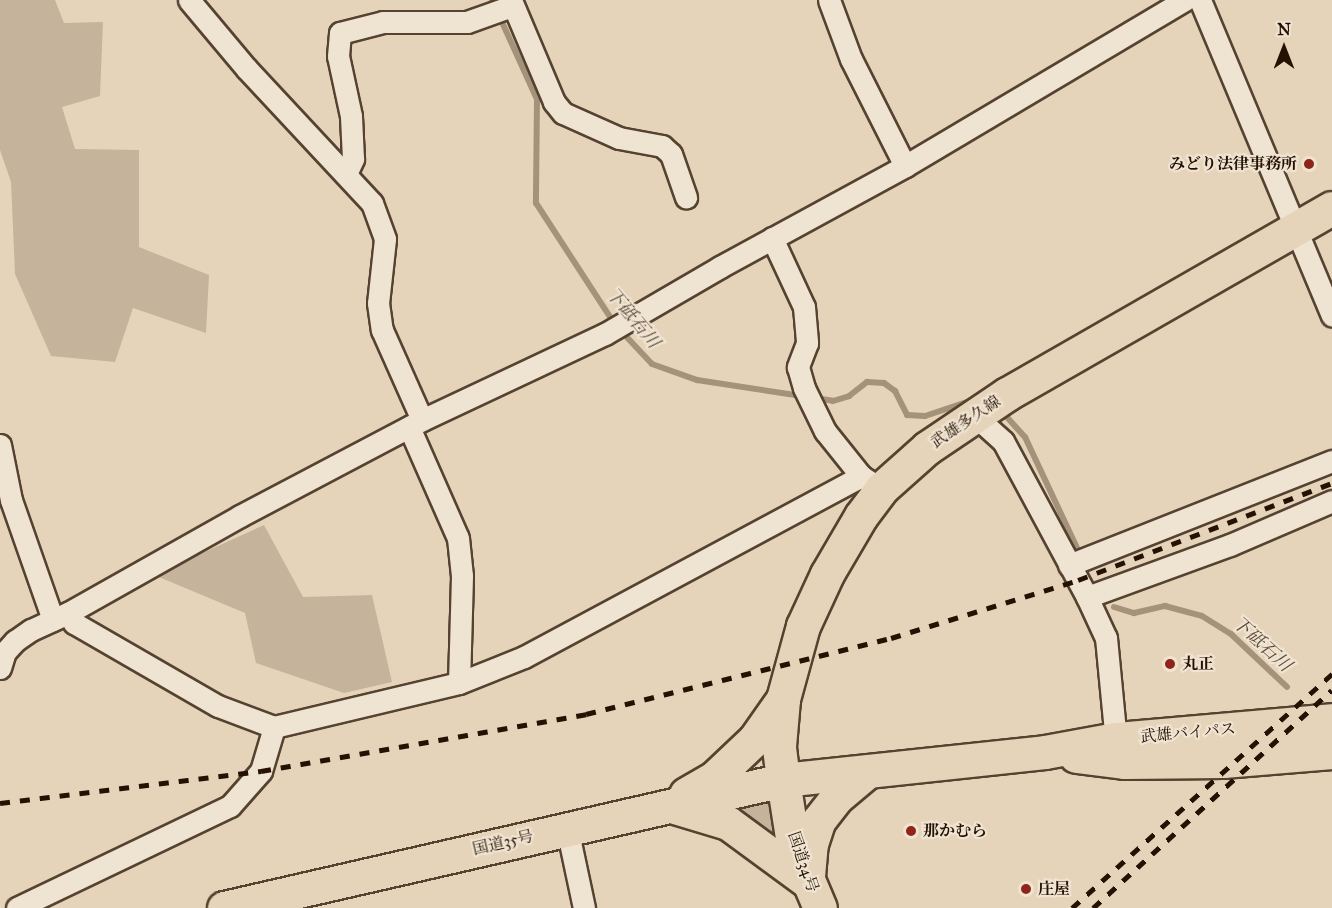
<!DOCTYPE html>
<meta charset="utf-8">
<style>
body{margin:0}
#map{position:relative;width:1332px;height:908px;overflow:hidden;background:#e6d4ba;font-family:"IM FELL Great Primer","Noto Serif JP",serif}
div>[style]{position:absolute}
.green>*{inset:0;background:#c5b39b}
.stream>*{height:6px;margin:-3px;padding:0 3px;transform-origin:3px;border-radius:3px;background:#a4927b}
.roads{filter:drop-shadow(2px 0 #554230) drop-shadow(-2px 0 #554230) drop-shadow(0 2px #554230) drop-shadow(0 -2px #554230)}
.street>*{height:21px;margin:-10.5px;padding:0 10.5px;transform-origin:10.5px;border-radius:10.5px;background:#efe3d2}
.primary>*{height:33px;margin:-16.5px;padding:0 16.5px;transform-origin:16.5px;border-radius:16.5px;background:#e6d4ba}
.highway>*{height:33px;margin:-16.5px;padding:0 16.5px;transform-origin:16.5px;border-radius:16.5px;background:#e6d4ba}
.rail>*{height:4.5px;margin-top:-2.25px;transform-origin:0;background:repeating-linear-gradient(90deg,#251102 0 10px,transparent 0 20px)}
.dots>*{width:16px;height:16px;translate:-50% -50%;box-sizing:border-box;border:3px solid #efe3d2;border-radius:50%}
span{translate:-50% -50%;white-space:nowrap;text-align:center;line-height:1.15;-webkit-text-stroke:4.5px #efe3d2;paint-order:stroke}
.poi-label{font-size:16px;color:#251102;font-weight:700}
.right{translate:-100% -50%;text-align:right}
.left{translate:0 -50%;text-align:left}
.street-label{font-size:16px;color:#251102}
.water-label{font-size:18px;color:#5e4b38;font-style:italic}
.north{position:absolute;left:1254px;top:18px;width:60px;height:60px;-webkit-text-stroke:4px #efe3d2;paint-order:stroke;rotate:0deg;font-size:16px;font-weight:700;line-height:24px;text-align:center;color:#251102}
.north::after{content:'';display:block;margin:auto;width:21px;height:27px;background:#251102;clip-path:polygon(50% 0,100% 100%,50% 72%,0 100%)}
</style>
<div id="map">
<div class="green">
<div style="clip-path:polygon(0 0,55px 0,64px 23px,103px 22px,100px 96px,62px 107px,75px 149px,139px 150px,139px 247px,209px 275px,206px 333px,133px 308px,115px 362px,51px 356px,15px 274px,11px 182px,0 150px)"></div>
<div style="clip-path:polygon(264px 525px,303px 597px,372px 595px,392px 682px,344px 693px,256px 663px,245px 613px,154px 575px)"></div>
<div style="clip-path:polygon(764px 801px,770px 803px,775px 842px,722px 810px)"></div>
</div>
<div class="stream">
<div style="left:492px;top:0;width:109px;rotate:65.6deg"></div>
<div style="left:537px;top:99px;width:104px;rotate:90.6deg"></div>
<div style="left:536px;top:203px;width:143px;rotate:57deg"></div>
<div style="left:621px;top:331px;width:45px;rotate:46.8deg"></div>
<div style="left:652px;top:364px;width:48px;rotate:19.6deg"></div>
<div style="left:697px;top:380px;width:106px;rotate:8.7deg"></div>
<div style="left:815px;top:398px;width:18px;rotate:9deg"></div>
<div style="left:833px;top:401px;width:17px;rotate:-17deg"></div>
<div style="left:849px;top:396px;width:23px;rotate:-38deg"></div>
<div style="left:867px;top:382px;width:17px;rotate:3deg"></div>
<div style="left:884px;top:383px;width:14px;rotate:36deg"></div>
<div style="left:895px;top:391px;width:27px;rotate:63deg"></div>
<div style="left:907px;top:415px;width:18px;rotate:3deg"></div>
<div style="left:925px;top:416px;width:47px;rotate:-18.4deg"></div>
<div style="left:1005px;top:415px;width:30px;rotate:48deg"></div>
<div style="left:1025px;top:437px;width:123px;rotate:64.9deg"></div>
<div style="left:1114px;top:607px;width:21px;rotate:17deg"></div>
<div style="left:1134px;top:613px;width:32px;rotate:-13deg"></div>
<div style="left:1165px;top:606px;width:38px;rotate:15deg"></div>
<div style="left:1202px;top:616px;width:34px;rotate:32deg"></div>
<div style="left:1231px;top:634px;width:77px;rotate:43.4deg"></div>
</div>
<div class="roads">
<div class="street">
<div style="left:189px;top:0;width:89px;rotate:50deg"></div>
<div style="left:246px;top:68px;width:185px;rotate:47deg"></div>
<div style="left:372px;top:203px;width:38px;rotate:70deg"></div>
<div style="left:385px;top:239px;width:64px;rotate:96.2deg"></div>
<div style="left:378px;top:303px;width:27px;rotate:82deg"></div>
<div style="left:382px;top:330px;width:98px;rotate:66deg"></div>
<div style="left:511px;top:0;width:111px;rotate:67.1deg"></div>
<div style="left:554px;top:102px;width:14px;rotate:51deg"></div>
<div style="left:563px;top:113px;width:61px;rotate:24.1deg"></div>
<div style="left:619px;top:138px;width:44px;rotate:10.5deg"></div>
<div style="left:662px;top:146px;width:12px;rotate:42deg"></div>
<div style="left:671px;top:154px;width:46px;rotate:70.8deg"></div>
<div style="left:829px;top:0;width:63px;rotate:69.6deg"></div>
<div style="left:851px;top:59px;width:120px;rotate:63.2deg"></div>
<div style="left:1200px;top:0;width:342px;rotate:67.3deg"></div>
<div style="left:346px;top:174px;width:17px;rotate:-65deg"></div>
<div style="left:353px;top:159px;width:43px;rotate:-92.7deg"></div>
<div style="left:351px;top:116px;width:61px;rotate:-102.2deg"></div>
<div style="left:338px;top:56px;width:23px;rotate:-85deg"></div>
<div style="left:340px;top:33px;width:44px;rotate:-14.3deg"></div>
<div style="left:383px;top:22px;width:84px"></div>
<div style="left:467px;top:22px;width:48px;rotate:-19.6deg"></div>
<div style="left:772px;top:238px;width:76px;rotate:65.1deg"></div>
<div style="left:804px;top:307px;width:36px;rotate:85deg"></div>
<div style="left:807px;top:343px;width:26px;rotate:111deg"></div>
<div style="left:798px;top:367px;width:22px;rotate:74deg"></div>
<div style="left:804px;top:388px;width:48px;rotate:64deg"></div>
<div style="left:825px;top:431px;width:58px;rotate:51.3deg"></div>
<div style="left:975px;top:416px;width:38px;rotate:42deg"></div>
<div style="left:1003px;top:441px;width:177px;rotate:61.7deg"></div>
<div style="left:409px;top:427px;width:121px;rotate:66.2deg"></div>
<div style="left:458px;top:538px;width:38px;rotate:84deg"></div>
<div style="left:462px;top:576px;width:107px;rotate:91.6deg"></div>
<div style="left:0;top:445px;width:56px;rotate:78.7deg"></div>
<div style="left:11px;top:500px;width:127px;rotate:70.7deg"></div>
<div style="left:1069px;top:565px;width:283px;rotate:-21.6deg"></div>
<div style="left:68px;top:613px;width:12px;rotate:59deg"></div>
<div style="left:74px;top:623px;width:166px;rotate:30deg"></div>
<div style="left:218px;top:706px;width:60px;rotate:20.6deg"></div>
<div style="left:274px;top:727px;width:190px;rotate:-13.4deg"></div>
<div style="left:459px;top:683px;width:70px;rotate:-21.8deg"></div>
<div style="left:524px;top:657px;width:383px;rotate:-28.2deg"></div>
<div style="left:861px;top:476px;width:24px;rotate:33deg"></div>
<div style="left:0;top:668px;width:17px;rotate:-73deg"></div>
<div style="left:5px;top:652px;width:15px;rotate:-48deg"></div>
<div style="left:15px;top:641px;width:19px;rotate:-35deg"></div>
<div style="left:31px;top:630px;width:41px;rotate:-24.7deg"></div>
<div style="left:68px;top:613px;width:197px;rotate:-29.4deg"></div>
<div style="left:240px;top:516px;width:206px;rotate:-27.8deg"></div>
<div style="left:422px;top:420px;width:202px;rotate:-25.2deg"></div>
<div style="left:605px;top:334px;width:133px;rotate:-30.2deg"></div>
<div style="left:720px;top:267px;width:211px;rotate:-28.6deg"></div>
<div style="left:905px;top:166px;width:326px;rotate:-30.7deg"></div>
<div style="left:1117px;top:752px;width:115px;rotate:-95.5deg"></div>
<div style="left:1106px;top:638px;width:45px;rotate:-114.9deg"></div>
<div style="left:1087px;top:597px;width:152px;rotate:-20deg"></div>
<div style="left:1230px;top:545px;width:111px;rotate:-23.3deg"></div>
<div style="left:567px;top:828px;width:82px;rotate:78deg"></div>
<div style="left:17px;top:908px;width:236px;rotate:-25.6deg"></div>
<div style="left:230px;top:806px;width:47px;rotate:-48.5deg"></div>
<div style="left:261px;top:771px;width:46px;rotate:-73.5deg"></div>
</div>
<div class="primary">
<div style="left:783px;top:780px;width:34px;rotate:-97deg"></div>
<div style="left:779px;top:746px;width:47px;rotate:-85.1deg"></div>
<div style="left:783px;top:699px;width:76px;rotate:-74.7deg"></div>
<div style="left:803px;top:626px;width:57px;rotate:-65.2deg"></div>
<div style="left:827px;top:574px;width:67px;rotate:-59.6deg"></div>
<div style="left:861px;top:516px;width:34px;rotate:-53deg"></div>
<div style="left:881px;top:489px;width:62px;rotate:-41.7deg"></div>
<div style="left:927px;top:448px;width:97px;rotate:-34deg"></div>
<div style="left:1007px;top:394px;width:374px;rotate:-29.8deg"></div>
</div>
<div class="highway">
<div style="left:1076px;top:756px;width:48px;rotate:7.1deg"></div>
<div style="left:1124px;top:762px;width:99px;rotate:-0.6deg"></div>
<div style="left:1223px;top:761px;width:109px;rotate:-4.7deg"></div>
<div style="left:783px;top:780px;width:65px;rotate:81.1deg"></div>
<div style="left:793px;top:844px;width:69px;rotate:67.1deg"></div>
<div style="left:686px;top:794px;width:34px;rotate:-30deg"></div>
<div style="left:715px;top:777px;width:55px;rotate:-43.5deg"></div>
<div style="left:755px;top:739px;width:49px;rotate:-55deg"></div>
<div style="left:671px;top:806px;width:59px;rotate:16.6deg"></div>
<div style="left:728px;top:823px;width:98px;rotate:36.3deg"></div>
<div style="left:808px;top:876px;width:32px;rotate:-85deg"></div>
<div style="left:811px;top:844px;width:25px;rotate:-72deg"></div>
<div style="left:819px;top:820px;width:29px;rotate:-52deg"></div>
<div style="left:837px;top:797px;width:40px;rotate:-40deg"></div>
<div style="left:224px;top:908px;width:573px;rotate:-12.9deg"></div>
<div style="left:783px;top:780px;width:263px;rotate:-6.1deg"></div>
<div style="left:1045px;top:752px;width:72px;rotate:-10.4deg"></div>
<div style="left:1116px;top:739px;width:217px;rotate:-5deg"></div>
</div>
</div>
<div class="rail">
<div style="left:0;top:803px;width:263px;rotate:-7deg"></div>
<div style="left:261px;top:771px;width:330px;rotate:-9.9deg"></div>
<div style="left:586px;top:714px;width:314px;rotate:-14deg"></div>
<div style="left:891px;top:638px;width:196px;rotate:-17.2deg"></div>
<div style="left:1078px;top:580px;width:272px;rotate:-20.9deg"></div>
<div style="left:1072px;top:908px;width:350px;rotate:-42deg"></div>
<div style="left:1093px;top:908px;width:323px;rotate:-42.4deg"></div>
</div>
<div class="dots">
<div style="left:1309px;top:164px;background:#8f2418"></div>
<div style="left:1170px;top:664px;background:#8f2418"></div>
<div style="left:911px;top:831px;background:#8f2418"></div>
<div style="left:1026px;top:889px;background:#8f2418"></div>
</div>
<div class="poi-label">
<span class="right" style="left:1297px;top:164px">みどり法律事務所</span>
<span class="left" style="left:1182px;top:664px">丸正</span>
<span class="left" style="left:923px;top:831px">那かむら</span>
<span class="left" style="left:1038px;top:889px">庄屋</span>
</div>
<div class="street-label">
<span style="left:966px;top:422px;rotate:-34deg">武雄多久線</span>
<span style="left:1188px;top:733px;rotate:-5deg">武雄バイパス</span>
<span style="left:503px;top:843px;rotate:-13deg">国道35号</span>
<span style="left:803px;top:862px;rotate:71deg">国道34号</span>
</div>
<div class="water-label">
<span style="left:633px;top:318px;rotate:50deg">下砥石川</span>
<span style="left:1262px;top:644px;rotate:42deg">下砥石川</span>
</div>
<div class="north">N</div>
</div>
